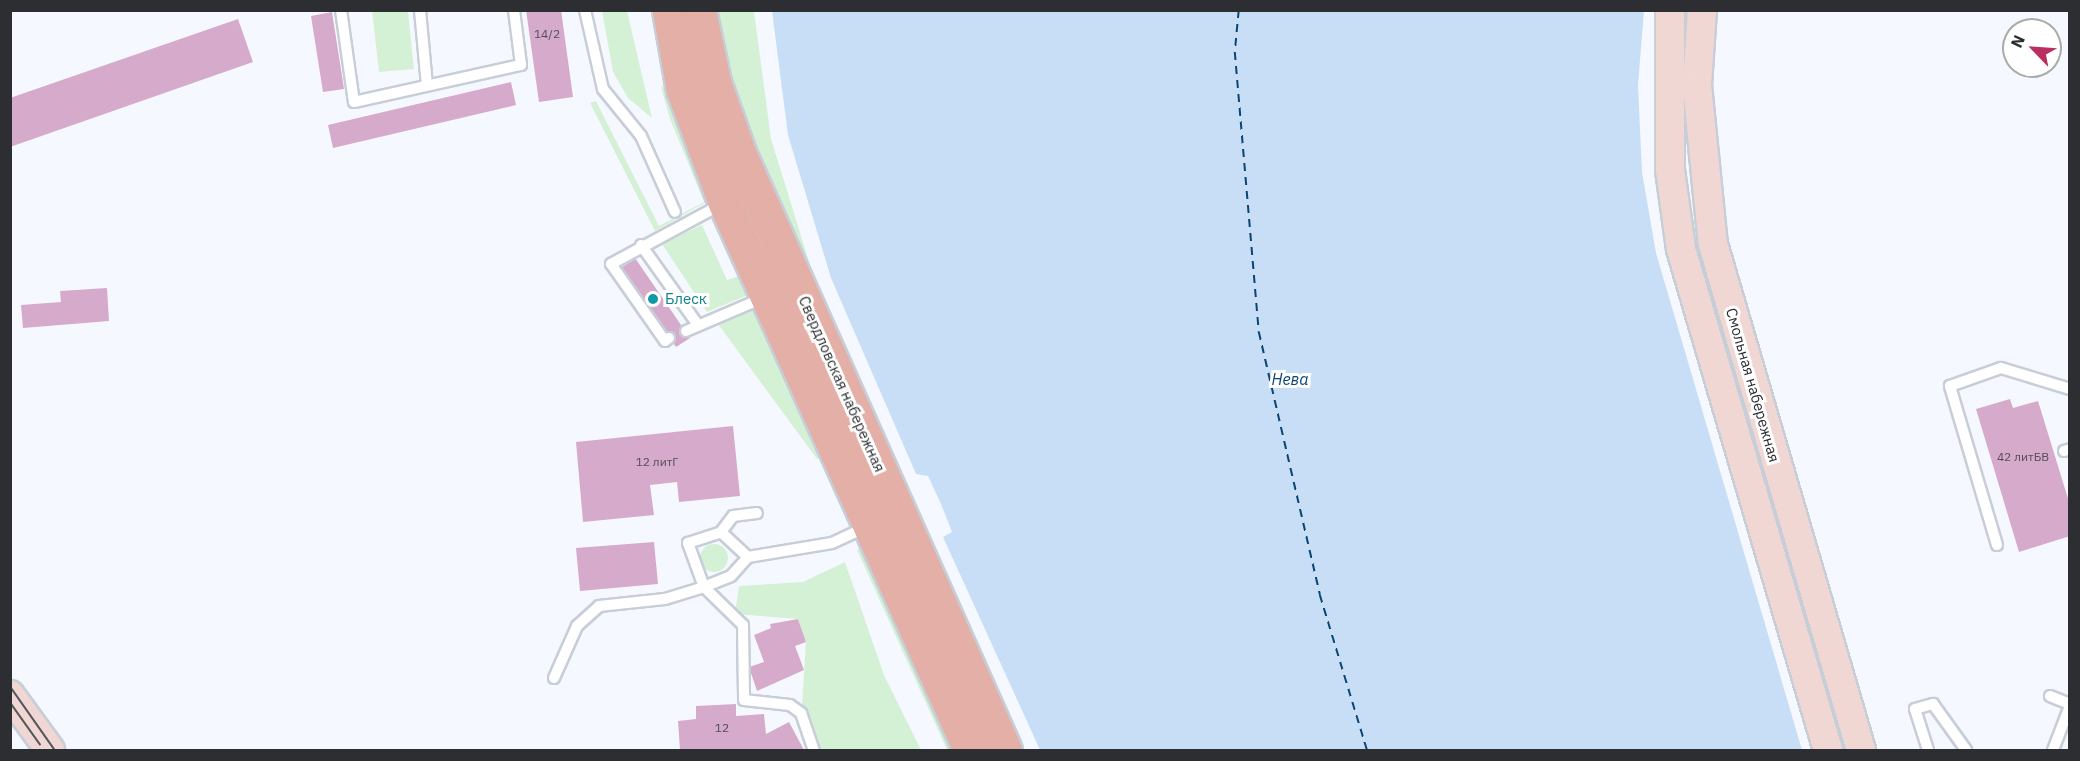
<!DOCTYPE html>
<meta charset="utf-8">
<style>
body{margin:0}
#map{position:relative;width:2080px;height:761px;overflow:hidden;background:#f5f9ff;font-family:"IBM Plex Sans",sans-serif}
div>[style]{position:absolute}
.green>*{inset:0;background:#d4f1d6}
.round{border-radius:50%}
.water>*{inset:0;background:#c7def6}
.ferry>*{height:1.5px;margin-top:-0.75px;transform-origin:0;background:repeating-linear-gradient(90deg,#0a4474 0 8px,transparent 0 14px)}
.building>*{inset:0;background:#d6aacb}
.roads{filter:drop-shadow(2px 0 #c7ced7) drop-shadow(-2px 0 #c7ced7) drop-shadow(0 2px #c7ced7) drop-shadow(0 -2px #c7ced7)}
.lane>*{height:10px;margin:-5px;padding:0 5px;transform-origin:5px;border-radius:5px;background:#fff}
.secondary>*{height:28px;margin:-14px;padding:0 14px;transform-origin:14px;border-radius:14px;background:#f1d7d3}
.primary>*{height:33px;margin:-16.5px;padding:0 16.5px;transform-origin:16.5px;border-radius:16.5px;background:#e3afa6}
.tram>*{height:1.5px;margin:-0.75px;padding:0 0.75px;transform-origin:0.75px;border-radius:0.75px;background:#54575b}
.dots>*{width:16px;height:16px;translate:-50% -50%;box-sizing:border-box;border:3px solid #fff;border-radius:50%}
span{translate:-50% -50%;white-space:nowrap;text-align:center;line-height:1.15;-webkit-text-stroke:6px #fff;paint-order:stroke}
.number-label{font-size:12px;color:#564d58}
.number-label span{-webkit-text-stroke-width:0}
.culture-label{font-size:15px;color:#0d838f}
.left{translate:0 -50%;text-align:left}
.street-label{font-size:15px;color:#2c2e32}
.water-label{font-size:16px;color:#0a4474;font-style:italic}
.frame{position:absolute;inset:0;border:12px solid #2c2e32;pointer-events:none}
.north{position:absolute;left:2002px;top:18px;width:60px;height:60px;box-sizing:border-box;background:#fff;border:2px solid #ababad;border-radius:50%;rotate:295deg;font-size:16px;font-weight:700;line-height:24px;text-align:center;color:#2c2e32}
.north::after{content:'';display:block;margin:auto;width:21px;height:27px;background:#bb2e62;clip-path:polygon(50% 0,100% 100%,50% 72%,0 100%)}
</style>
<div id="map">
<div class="green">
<div style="clip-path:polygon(372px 11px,408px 11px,414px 69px,379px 72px)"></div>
<div style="clip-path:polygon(602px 11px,627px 11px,652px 118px,628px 98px,613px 72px)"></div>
<div style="clip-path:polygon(709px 11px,754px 11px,771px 139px,820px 297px,747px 149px)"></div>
<div style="clip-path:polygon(667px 84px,708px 201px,655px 231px,590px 103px,596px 101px,659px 226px,704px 202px,670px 119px,661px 87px)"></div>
<div style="clip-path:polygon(720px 216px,755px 292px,707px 312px,662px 244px,702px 225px,727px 280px,739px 276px,713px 219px)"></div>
<div style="clip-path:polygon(756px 309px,827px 455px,817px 459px,718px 324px)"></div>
<div class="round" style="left:700px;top:544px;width:28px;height:28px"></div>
<div style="clip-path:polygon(865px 547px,956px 750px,947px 750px,857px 550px)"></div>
<div style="clip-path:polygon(845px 562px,884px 675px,921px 750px,818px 750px,802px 706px,806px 642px,798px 619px,735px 614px,739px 586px,803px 582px)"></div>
</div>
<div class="water">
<div style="clip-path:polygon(772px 11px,1644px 11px,1638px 85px,1642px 172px,1656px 253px,1802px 750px,1040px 750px,943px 537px,952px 532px,941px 504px,928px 476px,916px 474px,831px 278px,788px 135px)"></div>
</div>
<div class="ferry">
<div style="left:1239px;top:10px;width:42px;rotate:95.4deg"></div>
<div style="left:1235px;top:52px;width:281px;rotate:85.1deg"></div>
<div style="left:1259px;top:332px;width:270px;rotate:76.9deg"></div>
<div style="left:1320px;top:595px;width:162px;rotate:73.1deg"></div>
</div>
<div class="building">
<div style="clip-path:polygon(526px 10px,561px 10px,573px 97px,539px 102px)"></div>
<div style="clip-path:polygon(332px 12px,344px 89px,323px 92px,311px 16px)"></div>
<div style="clip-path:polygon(238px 19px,253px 62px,10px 147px,10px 98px)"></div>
<div style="clip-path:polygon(511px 82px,516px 105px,333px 148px,328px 125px)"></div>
<div style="clip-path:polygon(635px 258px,690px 338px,676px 347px,621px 268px)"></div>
<div style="clip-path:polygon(107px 288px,109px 321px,23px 328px,21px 305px,61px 302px,60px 291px)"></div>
<div style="clip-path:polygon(2010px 399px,2013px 408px,2038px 401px,2070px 505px,2070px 536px,2019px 552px,1976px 409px)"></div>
<div style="clip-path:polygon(733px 426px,740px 496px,679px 502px,677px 482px,650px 485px,654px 515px,583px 522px,576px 442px)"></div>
<div style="clip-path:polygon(654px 542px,658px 584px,580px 591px,576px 548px)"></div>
<div style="clip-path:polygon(798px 619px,806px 642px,795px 646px,804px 670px,757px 691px,749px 667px,764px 662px,754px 635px,771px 628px,770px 624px)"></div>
<div style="clip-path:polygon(736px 704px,736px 716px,764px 714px,766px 734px,789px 722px,804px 750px,680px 750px,678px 721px,696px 719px,696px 706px)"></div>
</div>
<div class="roads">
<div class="lane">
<div style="left:341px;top:10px;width:93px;rotate:82deg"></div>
<div style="left:354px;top:102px;width:171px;rotate:-12.5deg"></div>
<div style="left:521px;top:65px;width:55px;rotate:-97.3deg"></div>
<div style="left:420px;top:10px;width:75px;rotate:84.7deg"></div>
<div style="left:585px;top:10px;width:81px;rotate:77.2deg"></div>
<div style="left:603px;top:89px;width:60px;rotate:51deg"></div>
<div style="left:641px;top:136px;width:83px;rotate:65.9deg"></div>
<div style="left:641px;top:245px;width:98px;rotate:54.5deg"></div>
<div style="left:686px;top:331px;width:84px;rotate:-23.2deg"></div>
<div style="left:669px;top:338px;width:5px;rotate:143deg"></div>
<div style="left:665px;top:341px;width:94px;rotate:-125deg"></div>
<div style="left:611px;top:264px;width:126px;rotate:-28.4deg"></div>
<div style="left:2064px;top:451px;width:6px;rotate:-18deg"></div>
<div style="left:721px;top:532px;width:20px;rotate:-53deg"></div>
<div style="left:733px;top:516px;width:24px;rotate:-7deg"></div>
<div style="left:1997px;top:545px;width:166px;rotate:-106.5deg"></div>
<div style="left:1950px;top:386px;width:54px;rotate:-19.4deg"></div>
<div style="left:2001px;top:368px;width:72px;rotate:16.9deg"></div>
<div style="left:748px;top:557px;width:25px;rotate:132deg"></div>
<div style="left:731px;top:576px;width:29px;rotate:158deg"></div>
<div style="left:704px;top:587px;width:47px;rotate:-110deg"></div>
<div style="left:688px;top:543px;width:35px;rotate:-18deg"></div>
<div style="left:721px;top:532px;width:37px;rotate:43deg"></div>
<div style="left:748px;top:557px;width:85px;rotate:-9.5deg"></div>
<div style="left:832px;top:543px;width:40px;rotate:-25deg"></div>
<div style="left:554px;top:678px;width:57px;rotate:-66.1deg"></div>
<div style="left:577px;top:626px;width:30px;rotate:-42deg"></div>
<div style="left:599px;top:606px;width:66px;rotate:-6.1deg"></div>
<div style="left:665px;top:599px;width:41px;rotate:-17.1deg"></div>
<div style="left:704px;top:587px;width:54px;rotate:44.3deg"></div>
<div style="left:743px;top:625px;width:75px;rotate:89.2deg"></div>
<div style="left:744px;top:700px;width:46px;rotate:6.2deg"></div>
<div style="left:790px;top:705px;width:14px;rotate:36deg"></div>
<div style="left:801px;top:713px;width:39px;rotate:71deg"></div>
<div style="left:2050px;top:696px;width:22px;rotate:22deg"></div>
<div style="left:1928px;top:750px;width:43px;rotate:-107.6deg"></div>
<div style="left:1915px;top:709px;width:19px;rotate:-16deg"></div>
<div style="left:1933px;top:704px;width:57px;rotate:54.3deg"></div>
<div style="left:2053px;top:750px;width:47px;rotate:-68.9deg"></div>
</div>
<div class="secondary">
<div style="left:1670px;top:10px;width:160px;rotate:90deg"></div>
<div style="left:1670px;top:170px;width:80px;rotate:82.1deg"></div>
<div style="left:1681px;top:249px;width:522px;rotate:73.65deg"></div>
<div style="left:1702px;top:10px;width:75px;rotate:93.8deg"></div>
<div style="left:1697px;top:85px;width:160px;rotate:84.3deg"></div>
<div style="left:1713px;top:244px;width:527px;rotate:73.7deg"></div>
<div style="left:10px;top:695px;width:68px;rotate:54deg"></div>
</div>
<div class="primary">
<div style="left:669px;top:10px;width:81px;rotate:80.1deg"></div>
<div style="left:683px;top:90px;width:121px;rotate:69.6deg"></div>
<div style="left:725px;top:203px;width:599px;rotate:65.87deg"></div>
<div style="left:699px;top:10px;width:74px;rotate:78.2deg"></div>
<div style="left:714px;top:82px;width:77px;rotate:70.4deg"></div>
<div style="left:740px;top:155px;width:651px;rotate:65.99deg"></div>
</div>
</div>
<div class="tram">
<div style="left:10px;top:686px;width:78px;rotate:54.9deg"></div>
<div style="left:10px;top:702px;width:52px;rotate:54.5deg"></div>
</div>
<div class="dots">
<div style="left:653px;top:299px;background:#0f9aa8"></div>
</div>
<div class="number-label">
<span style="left:547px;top:34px">14/2</span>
<span style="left:2023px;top:457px">42 литБВ</span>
<span style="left:657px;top:462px">12 литГ</span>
<span style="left:722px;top:728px">12</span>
</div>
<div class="culture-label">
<span class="left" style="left:665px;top:299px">Блеск</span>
</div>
<div class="street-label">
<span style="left:842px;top:384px;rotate:66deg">Свердловская набережная</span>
<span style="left:1753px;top:385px;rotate:74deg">Смольная набережная</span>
</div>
<div class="water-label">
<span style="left:1290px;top:379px">Нева</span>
</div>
<div class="frame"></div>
<div class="north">N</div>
</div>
